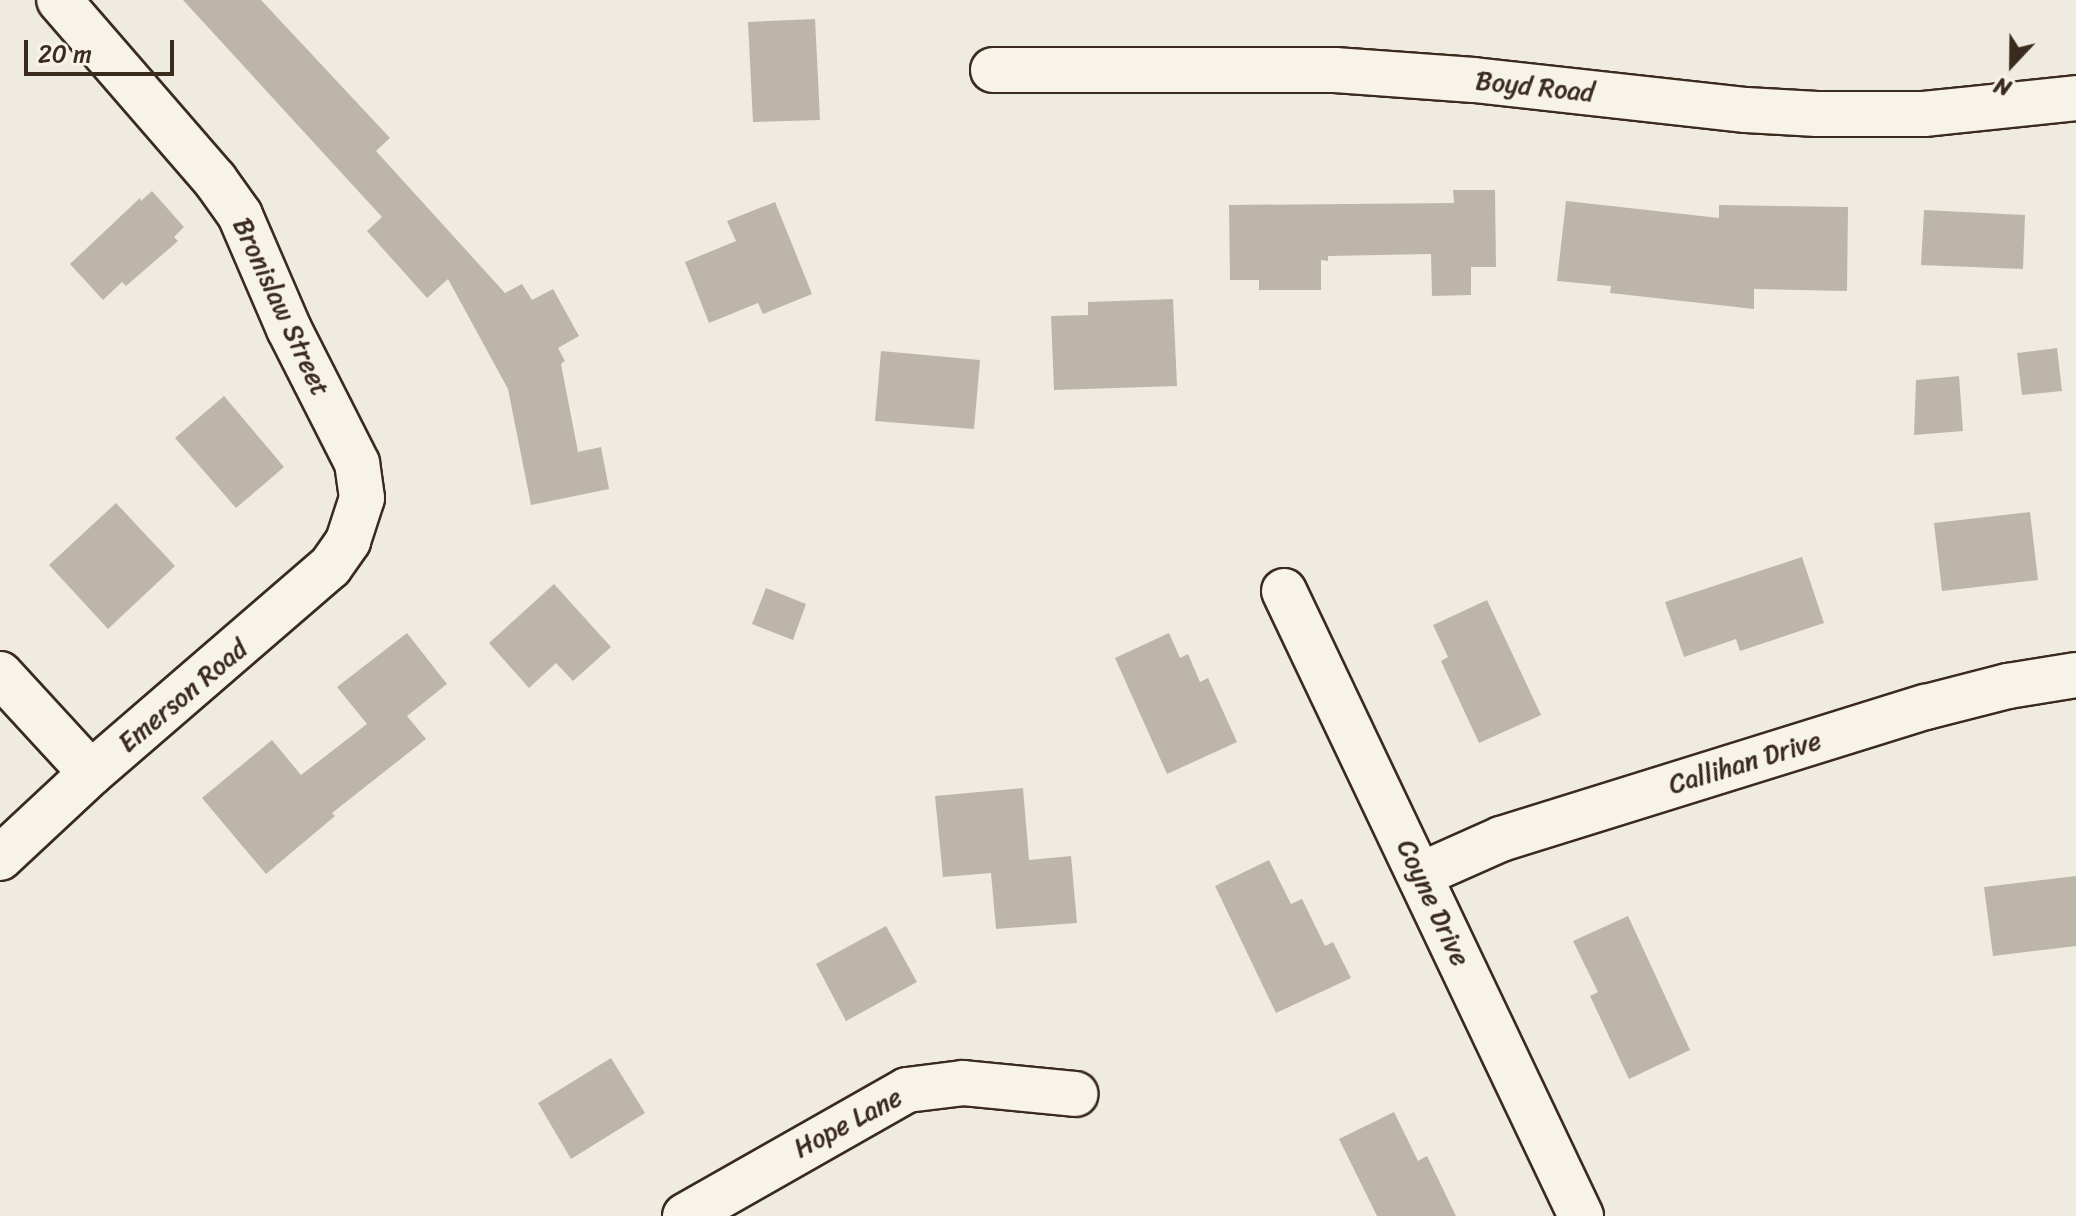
<!DOCTYPE html>
<style>
body{margin:0}
#map{position:relative;width:2076px;height:1216px;overflow:hidden;background:#efebe0;font-family:Sriracha,sans-serif}
div>[style]{position:absolute}
.building>*{inset:0;background:#bdb5aa}
.roads{filter:drop-shadow(2px 0 #3b2a1e) drop-shadow(-2px 0 #3b2a1e) drop-shadow(0 2px #3b2a1e) drop-shadow(0 -2px #3b2a1e)}
.minor>*{height:44px;margin:-22px;padding:0 22px;transform-origin:22px;border-radius:22px;background:#f7f3e8}
span{translate:-50% -50%;white-space:nowrap;text-align:center;line-height:1.15;-webkit-text-stroke:6px #f7f3e8;paint-order:stroke}
.street-label{font-size:26px;color:#3b2a1e}
.north{position:absolute;left:1972px;top:24px;width:80px;height:80px;-webkit-text-stroke:6px #f7f3e8;paint-order:stroke;rotate:202deg;font-size:22px;font-weight:700;line-height:32px;text-align:center;color:#3b2a1e}
.north::after{content:'';display:block;margin:auto;width:28px;height:36px;background:#3b2a1e;clip-path:polygon(50% 0,100% 100%,50% 72%,0 100%)}
.scale{position:absolute;left:24px;top:40px;width:150px;height:36px;box-sizing:border-box;border:4px solid #3b2a1e;border-top:0;padding-left:10px;font-size:24px;line-height:28px;white-space:nowrap;color:#3b2a1e;-webkit-text-stroke:6px #f7f3e8;paint-order:stroke}
</style>
<div id="map">
<div class="building">
<div style="clip-path:polygon(183px 0,261px 0,390px 138px,376px 151px,505px 293px,522px 284px,532px 300px,553px 289px,579px 336px,558px 348px,565px 361px,561px 364px,578px 452px,601px 447px,609px 489px,531px 505px,508px 389px,448px 279px,427px 298px,367px 231px,382px 217px)"></div>
<div style="clip-path:polygon(815px 19px,820px 120px,753px 122px,748px 22px)"></div>
<div style="clip-path:polygon(1453px 190px,1495px 190px,1496px 267px,1471px 267px,1471px 295px,1432px 296px,1431px 254px,1328px 256px,1328px 261px,1321px 260px,1321px 290px,1259px 290px,1259px 280px,1230px 280px,1229px 205px,1454px 203px)"></div>
<div style="clip-path:polygon(152px 191px,184px 227px,174px 237px,178px 241px,126px 286px,122px 282px,103px 300px,70px 264px,140px 198px,141px 201px)"></div>
<div style="clip-path:polygon(1566px 201px,1719px 218px,1719px 205px,1848px 207px,1847px 291px,1754px 289px,1754px 309px,1610px 293px,1611px 286px,1557px 281px)"></div>
<div style="clip-path:polygon(775px 202px,812px 294px,763px 314px,758px 303px,709px 323px,685px 262px,736px 241px,727px 221px)"></div>
<div style="clip-path:polygon(1924px 210px,2025px 215px,2023px 269px,1921px 265px)"></div>
<div style="clip-path:polygon(1173px 299px,1177px 386px,1054px 390px,1051px 316px,1088px 315px,1088px 302px)"></div>
<div style="clip-path:polygon(2057px 348px,2062px 391px,2022px 395px,2017px 353px)"></div>
<div style="clip-path:polygon(881px 351px,980px 360px,974px 429px,875px 421px)"></div>
<div style="clip-path:polygon(1959px 376px,1963px 431px,1914px 435px,1916px 380px)"></div>
<div style="clip-path:polygon(224px 396px,284px 467px,236px 508px,175px 438px)"></div>
<div style="clip-path:polygon(116px 503px,175px 566px,108px 629px,49px 565px)"></div>
<div style="clip-path:polygon(2030px 512px,2038px 580px,1942px 591px,1934px 523px)"></div>
<div style="clip-path:polygon(1802px 557px,1824px 623px,1740px 651px,1736px 639px,1684px 657px,1665px 602px)"></div>
<div style="clip-path:polygon(554px 584px,611px 647px,573px 681px,556px 663px,529px 688px,489px 643px)"></div>
<div style="clip-path:polygon(766px 588px,806px 604px,793px 640px,752px 624px)"></div>
<div style="clip-path:polygon(1487px 600px,1541px 715px,1479px 743px,1441px 661px,1448px 657px,1433px 625px)"></div>
<div style="clip-path:polygon(407px 633px,447px 684px,407px 716px,426px 739px,332px 813px,335px 816px,266px 874px,202px 798px,272px 740px,301px 775px,367px 724px,337px 687px)"></div>
<div style="clip-path:polygon(1169px 633px,1180px 658px,1188px 654px,1200px 682px,1208px 678px,1237px 742px,1167px 774px,1115px 658px)"></div>
<div style="clip-path:polygon(1023px 788px,1029px 860px,1071px 856px,1077px 923px,996px 929px,991px 873px,943px 877px,935px 796px)"></div>
<div style="clip-path:polygon(1269px 860px,1291px 904px,1302px 899px,1325px 946px,1333px 942px,1351px 978px,1276px 1013px,1215px 886px)"></div>
<div style="clip-path:polygon(2076px 876px,2076px 946px,1993px 956px,1984px 887px)"></div>
<div style="clip-path:polygon(1628px 916px,1690px 1050px,1629px 1079px,1590px 996px,1598px 992px,1573px 941px)"></div>
<div style="clip-path:polygon(886px 926px,917px 982px,846px 1021px,816px 964px)"></div>
<div style="clip-path:polygon(611px 1058px,645px 1113px,571px 1159px,538px 1103px)"></div>
<div style="clip-path:polygon(1394px 1112px,1418px 1161px,1427px 1156px,1456px 1216px,1377px 1216px,1339px 1139px)"></div>
</div>
<div class="roads">
<div class="minor">
<div style="left:993px;top:70px;width:342px"></div>
<div style="left:1335px;top:70px;width:139px;rotate:4.1deg"></div>
<div style="left:1474px;top:80px;width:274px;rotate:6.3deg"></div>
<div style="left:1746px;top:110px;width:71px;rotate:3.2deg"></div>
<div style="left:1817px;top:114px;width:107px"></div>
<div style="left:1924px;top:114px;width:153px;rotate:-6deg"></div>
<div style="left:1284px;top:591px;width:692px;rotate:64.58deg"></div>
<div style="left:0;top:674px;width:134px;rotate:47.4deg"></div>
<div style="left:0;top:858px;width:125px;rotate:-43deg"></div>
<div style="left:91px;top:773px;width:316px;rotate:-40.8deg"></div>
<div style="left:330px;top:567px;width:32px;rotate:-55deg"></div>
<div style="left:348px;top:541px;width:45px;rotate:-72deg"></div>
<div style="left:362px;top:498px;width:35px;rotate:-98deg"></div>
<div style="left:357px;top:463px;width:150px;rotate:-116.9deg"></div>
<div style="left:289px;top:329px;width:124px;rotate:-113.3deg"></div>
<div style="left:240px;top:215px;width:43px;rotate:-125.5deg"></div>
<div style="left:215px;top:180px;width:238px;rotate:-130.9deg"></div>
<div style="left:1420px;top:875px;width:89px;rotate:-24deg"></div>
<div style="left:1501px;top:839px;width:445px;rotate:-17.3deg"></div>
<div style="left:1926px;top:707px;width:85px;rotate:-14.4deg"></div>
<div style="left:2008px;top:686px;width:69px;rotate:-9.2deg"></div>
<div style="left:685px;top:1216px;width:255px;rotate:-29.6deg"></div>
<div style="left:907px;top:1090px;width:56px;rotate:-7.1deg"></div>
<div style="left:963px;top:1083px;width:113px;rotate:5.6deg"></div>
</div>
</div>
<div class="street-label">
<span style="left:1535px;top:87px;rotate:6deg">Boyd Road</span>
<span style="left:281px;top:307px;rotate:65deg">Bronislaw Street</span>
<span style="left:183px;top:696px;rotate:-40deg">Emerson Road</span>
<span style="left:1745px;top:763px;rotate:-17deg">Callihan Drive</span>
<span style="left:1433px;top:903px;rotate:65deg">Coyne Drive</span>
<span style="left:848px;top:1123px;rotate:-28deg">Hope Lane</span>
</div>
<div class="north">N</div>
<div class="scale">20 m</div>
</div>
